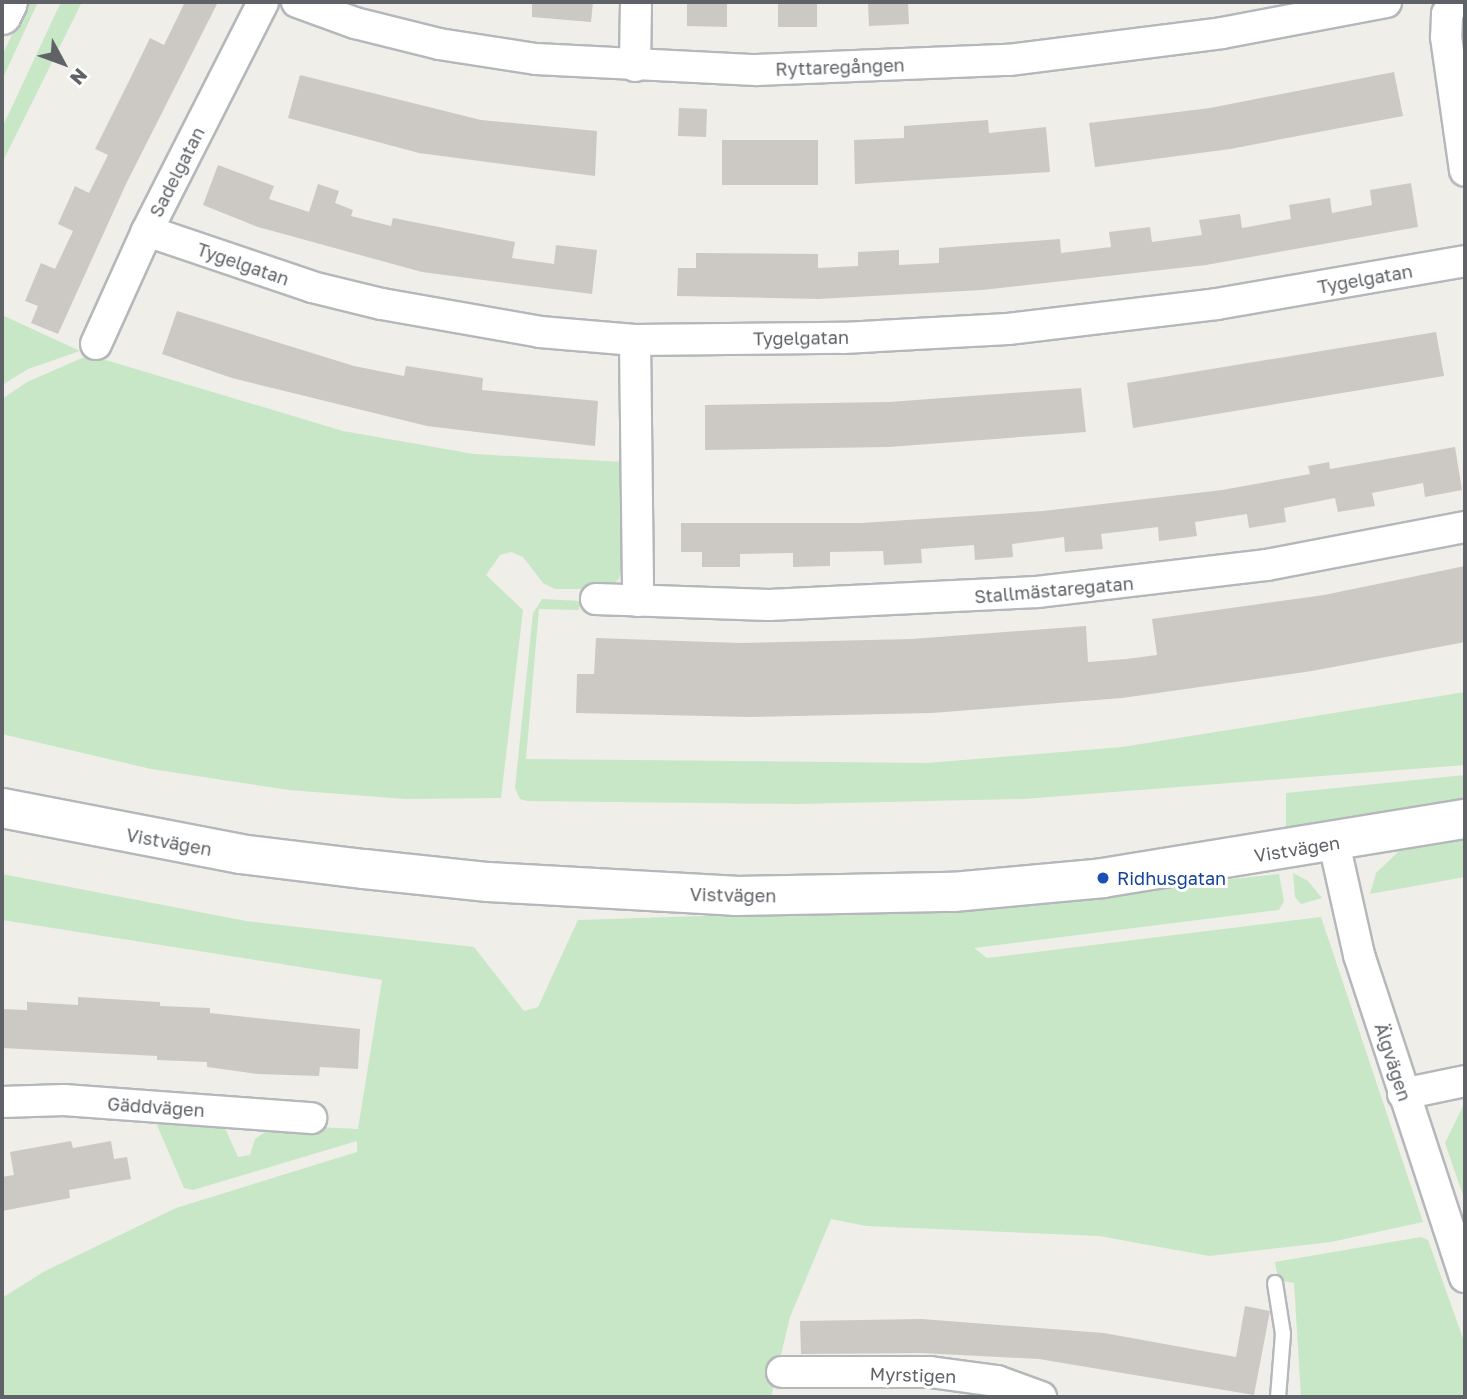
<!DOCTYPE html>
<meta charset="utf-8">
<style>
body{margin:0}
#map{position:relative;width:1467px;height:1399px;overflow:hidden;background:#f0eee8;font-family:"Golos Text",sans-serif}
div>[style]{position:absolute}
.green>*{inset:0;background:#c8e7c6}
.building>*{inset:0;background:#ccc9c4}
.roads{filter:drop-shadow(2px 0 #b5b8bb) drop-shadow(-2px 0 #b5b8bb) drop-shadow(0 2px #b5b8bb) drop-shadow(0 -2px #b5b8bb)}
.lane>*{height:14px;margin:-7px;padding:0 7px;transform-origin:7px;border-radius:7px;background:#fff}
.street>*{height:30px;margin:-15px;padding:0 15px;transform-origin:15px;border-radius:15px;background:#fff}
.secondary>*{height:38px;margin:-19px;padding:0 19px;transform-origin:19px;border-radius:19px;background:#fff}
.dots>*{width:19px;height:19px;translate:-50% -50%;box-sizing:border-box;border:4px solid #fff;border-radius:50%}
span{translate:-50% -50%;white-space:nowrap;text-align:center;line-height:1.15;-webkit-text-stroke:6px #fff;paint-order:stroke}
.street-label{font-size:18px;color:#5f6367}
.transit-label{font-size:18px;color:#164399}
.left{translate:0 -50%;text-align:left}
.frame{position:absolute;inset:0;border:4px solid #5f6367;pointer-events:none}
.north{position:absolute;left:28px;top:28px;width:70px;height:70px;-webkit-text-stroke:5px #fff;paint-order:stroke;rotate:131deg;font-size:19px;font-weight:700;line-height:28px;text-align:center;color:#5f6367}
.north::after{content:'';display:block;margin:auto;width:24px;height:32px;background:#5f6367;clip-path:polygon(50% 0,100% 100%,50% 72%,0 100%)}
</style>
<div id="map">
<div class="green">
<div style="clip-path:polygon(27px 2px,38px 2px,2px 80px,2px 56px)"></div>
<div style="clip-path:polygon(61px 2px,82px 2px,2px 163px,2px 128px)"></div>
<div style="clip-path:polygon(2px 315px,80px 351px,28px 369px,2px 385px)"></div>
<div style="clip-path:polygon(89px 355px,343px 431px,474px 454px,625px 462px,623px 562px,619px 579px,607px 589px,555px 589px,543px 583px,523px 557px,511px 552px,500px 555px,486px 575px,523px 610px,501px 798px,405px 799px,289px 790px,151px 769px,2px 734px,2px 399px,27px 382px)"></div>
<div style="clip-path:polygon(542px 599px,580px 601px,579px 610px,539px 609px,526px 759px,927px 763px,1122px 747px,1465px 692px,1465px 765px,1023px 799px,797px 804px,527px 801px,520px 799px,515px 788px,533px 613px)"></div>
<div style="clip-path:polygon(1465px 775px,1465px 798px,1286px 828px,1286px 793px)"></div>
<div style="clip-path:polygon(1465px 840px,1465px 877px,1370px 894px,1376px 873px,1399px 851px)"></div>
<div style="clip-path:polygon(1293px 873px,1308px 881px,1322px 898px,1301px 904px,1295px 897px)"></div>
<div style="clip-path:polygon(2px 874px,246px 921px,474px 947px,524px 1011px,538px 1007px,578px 920px,973px 907px,1279px 874px,1284px 901px,1279px 910px,974px 948px,987px 958px,1321px 917px,1423px 1222px,1331px 1242px,1209px 1256px,1099px 1236px,866px 1226px,831px 1219px,790px 1317px,771px 1397px,2px 1397px,2px 1298px,45px 1271px,176px 1208px,357px 1152px,357px 1141px,193px 1190px,184px 1188px,153px 1116px,224px 1126px,238px 1157px,250px 1155px,255px 1139px,275px 1125px,358px 1129px,382px 980px,2px 920px)"></div>
<div style="clip-path:polygon(1465px 1102px,1465px 1201px,1445px 1143px)"></div>
<div style="clip-path:polygon(1421px 1237px,1428px 1240px,1465px 1344px,1465px 1397px,1301px 1397px,1294px 1283px,1278px 1280px,1275px 1262px)"></div>
</div>
<div class="building">
<div style="clip-path:polygon(185px 2px,218px 2px,126px 184px,58px 334px,31px 323px,38px 306px,25px 301px,41px 263px,55px 269px,73px 231px,58px 224px,75px 186px,89px 193px,108px 155px,95px 149px,129px 81px,150px 38px,164px 45px)"></div>
<div style="clip-path:polygon(532px 2px,593px 2px,591px 22px,532px 17px)"></div>
<div style="clip-path:polygon(687px 2px,727px 2px,727px 27px,687px 26px)"></div>
<div style="clip-path:polygon(778px 2px,817px 2px,817px 27px,778px 27px)"></div>
<div style="clip-path:polygon(868px 2px,908px 2px,909px 24px,869px 26px)"></div>
<div style="clip-path:polygon(1394px 72px,1403px 116px,1230px 149px,1095px 167px,1089px 123px,1210px 108px)"></div>
<div style="clip-path:polygon(300px 75px,481px 120px,597px 131px,595px 176px,419px 153px,288px 118px)"></div>
<div style="clip-path:polygon(679px 108px,707px 109px,706px 137px,678px 136px)"></div>
<div style="clip-path:polygon(988px 120px,989px 133px,1046px 127px,1050px 172px,855px 184px,854px 140px,904px 138px,904px 126px)"></div>
<div style="clip-path:polygon(722px 140px,818px 140px,818px 185px,722px 185px)"></div>
<div style="clip-path:polygon(218px 165px,274px 186px,269px 199px,309px 212px,318px 184px,339px 191px,335px 203px,353px 210px,351px 216px,391px 226px,393px 218px,515px 242px,512px 258px,554px 264px,556px 245px,597px 250px,592px 294px,422px 272px,258px 227px,203px 205px)"></div>
<div style="clip-path:polygon(1411px 183px,1418px 227px,1206px 265px,982px 290px,818px 299px,677px 296px,678px 268px,696px 268px,696px 253px,818px 254px,818px 268px,858px 266px,858px 252px,899px 250px,899px 265px,939px 263px,939px 248px,1060px 239px,1061px 253px,1111px 247px,1109px 232px,1150px 227px,1152px 242px,1202px 235px,1199px 220px,1240px 214px,1242px 228px,1291px 219px,1289px 205px,1330px 198px,1332px 213px,1372px 205px,1370px 190px)"></div>
<div style="clip-path:polygon(177px 311px,354px 366px,404px 376px,406px 366px,483px 378px,482px 390px,598px 401px,595px 446px,427px 426px,232px 378px,162px 354px)"></div>
<div style="clip-path:polygon(1436px 332px,1444px 376px,1133px 428px,1127px 383px)"></div>
<div style="clip-path:polygon(1081px 388px,1086px 432px,889px 447px,705px 450px,705px 405px,889px 402px)"></div>
<div style="clip-path:polygon(1455px 447px,1462px 490px,1425px 497px,1423px 483px,1372px 493px,1375px 506px,1338px 512px,1335px 498px,1284px 508px,1286px 522px,1249px 528px,1247px 514px,1195px 522px,1197px 536px,1159px 541px,1158px 527px,1101px 534px,1103px 549px,1065px 552px,1064px 537px,1012px 544px,1013px 557px,975px 560px,974px 545px,921px 549px,922px 563px,884px 565px,883px 551px,830px 552px,830px 566px,793px 567px,793px 553px,740px 554px,740px 567px,702px 567px,702px 552px,681px 552px,681px 523px,861px 523px,1043px 511px,1222px 490px,1310px 474px,1308px 466px,1329px 462px,1330px 469px)"></div>
<div style="clip-path:polygon(1465px 566px,1465px 642px,1312px 671px,1122px 698px,932px 713px,750px 717px,576px 713px,577px 674px,594px 674px,596px 638px,739px 643px,912px 639px,1086px 626px,1088px 662px,1126px 659px,1157px 655px,1152px 619px,1324px 595px)"></div>
<div style="clip-path:polygon(78px 997px,160px 1002px,160px 1006px,210px 1008px,210px 1013px,360px 1029px,358px 1069px,320px 1067px,319px 1076px,258px 1074px,207px 1067px,207px 1062px,157px 1060px,157px 1056px,2px 1048px,2px 1009px,27px 1010px,27px 1002px,78px 1005px)"></div>
<div style="clip-path:polygon(71px 1141px,73px 1148px,111px 1141px,114px 1159px,127px 1157px,131px 1179px,69px 1190px,70px 1198px,2px 1211px,2px 1177px,14px 1175px,10px 1152px)"></div>
<div style="clip-path:polygon(1245px 1306px,1270px 1311px,1254px 1395px,1039px 1359px,921px 1353px,801px 1354px,800px 1321px,922px 1319px,1104px 1333px,1236px 1357px)"></div>
</div>
<div class="roads">
<div class="lane">
<div style="left:1275px;top:1283px;width:52px;rotate:81.1deg"></div>
<div style="left:1283px;top:1334px;width:63px;rotate:94.5deg"></div>
</div>
<div class="street">
<div style="left:297px;top:2px;width:62px;rotate:19.9deg"></div>
<div style="left:355px;top:23px;width:87px;rotate:14deg"></div>
<div style="left:439px;top:44px;width:98px;rotate:8.8deg"></div>
<div style="left:536px;top:59px;width:220px;rotate:2.9deg"></div>
<div style="left:756px;top:70px;width:253px;rotate:-2.3deg"></div>
<div style="left:1009px;top:60px;width:215px;rotate:-7.2deg"></div>
<div style="left:1222px;top:33px;width:167px;rotate:-10.7deg"></div>
<div style="left:1454px;top:2px;width:14px;rotate:120deg"></div>
<div style="left:1447px;top:14px;width:23px;rotate:92deg"></div>
<div style="left:1446px;top:37px;width:135px;rotate:81.9deg"></div>
<div style="left:635px;top:66px;width:64px;rotate:-89.1deg"></div>
<div style="left:147px;top:231px;width:174px;rotate:18.7deg"></div>
<div style="left:312px;top:287px;width:72px;rotate:13.7deg"></div>
<div style="left:382px;top:304px;width:160px;rotate:10deg"></div>
<div style="left:540px;top:332px;width:95px;rotate:4.8deg"></div>
<div style="left:635px;top:340px;width:208px;rotate:-0.6deg"></div>
<div style="left:843px;top:338px;width:165px;rotate:-3.1deg"></div>
<div style="left:1008px;top:329px;width:210px;rotate:-6.8deg"></div>
<div style="left:1217px;top:304px;width:252px;rotate:-9.8deg"></div>
<div style="left:635px;top:340px;width:261px;rotate:89.3deg"></div>
<div style="left:96px;top:344px;width:124px;rotate:-65.7deg"></div>
<div style="left:147px;top:231px;width:257px;rotate:-63.1deg"></div>
<div style="left:596px;top:599px;width:173px;rotate:2deg"></div>
<div style="left:769px;top:605px;width:268px;rotate:-2.8deg"></div>
<div style="left:1037px;top:592px;width:232px;rotate:-6.7deg"></div>
<div style="left:1267px;top:565px;width:202px;rotate:-10.9deg"></div>
<div style="left:1334px;top:843px;width:115px;rotate:77.4deg"></div>
<div style="left:1359px;top:955px;width:339px;rotate:71.8deg"></div>
<div style="left:1403px;top:1094px;width:63px;rotate:-11.8deg"></div>
<div style="left:2px;top:1102px;width:62px;rotate:-1.8deg"></div>
<div style="left:64px;top:1100px;width:248px;rotate:4.2deg"></div>
<div style="left:782px;top:1372px;width:148px"></div>
<div style="left:930px;top:1372px;width:68px;rotate:7.7deg"></div>
<div style="left:997px;top:1381px;width:47px;rotate:20deg"></div>
</div>
<div class="secondary">
<div style="left:2px;top:15px;width:14px;rotate:-65deg"></div>
<div style="left:2px;top:808px;width:242px;rotate:10.9deg"></div>
<div style="left:240px;top:854px;width:125px;rotate:6.9deg"></div>
<div style="left:364px;top:869px;width:125px;rotate:6deg"></div>
<div style="left:488px;top:882px;width:247px;rotate:3.2deg"></div>
<div style="left:735px;top:896px;width:218px;rotate:-1.1deg"></div>
<div style="left:953px;top:892px;width:151px;rotate:-5.3deg"></div>
<div style="left:1103px;top:878px;width:367px;rotate:-9.3deg"></div>
</div>
</div>
<div class="dots">
<div style="left:1103px;top:878px;background:#1a4fb4"></div>
</div>
<div class="street-label">
<span style="left:840px;top:67px;rotate:-2deg">Ryttaregången</span>
<span style="left:177px;top:172px;rotate:-63deg">Sadelgatan</span>
<span style="left:243px;top:264px;rotate:19deg">Tygelgatan</span>
<span style="left:1365px;top:279px;rotate:-10deg">Tygelgatan</span>
<span style="left:801px;top:338px;rotate:-1deg">Tygelgatan</span>
<span style="left:1054px;top:590px;rotate:-5deg">Stallmästaregatan</span>
<span style="left:169px;top:842px;rotate:10deg">Vistvägen</span>
<span style="left:1297px;top:849px;rotate:-9deg">Vistvägen</span>
<span style="left:733px;top:895px;rotate:1deg">Vistvägen</span>
<span style="left:1393px;top:1062px;rotate:72deg">Älgvägen</span>
<span style="left:156px;top:1107px;rotate:4deg">Gäddvägen</span>
<span style="left:913px;top:1375px;rotate:2deg">Myrstigen</span>
</div>
<div class="transit-label">
<span class="left" style="left:1117px;top:878px">Ridhusgatan</span>
</div>
<div class="frame"></div>
<div class="north">N</div>
</div>
